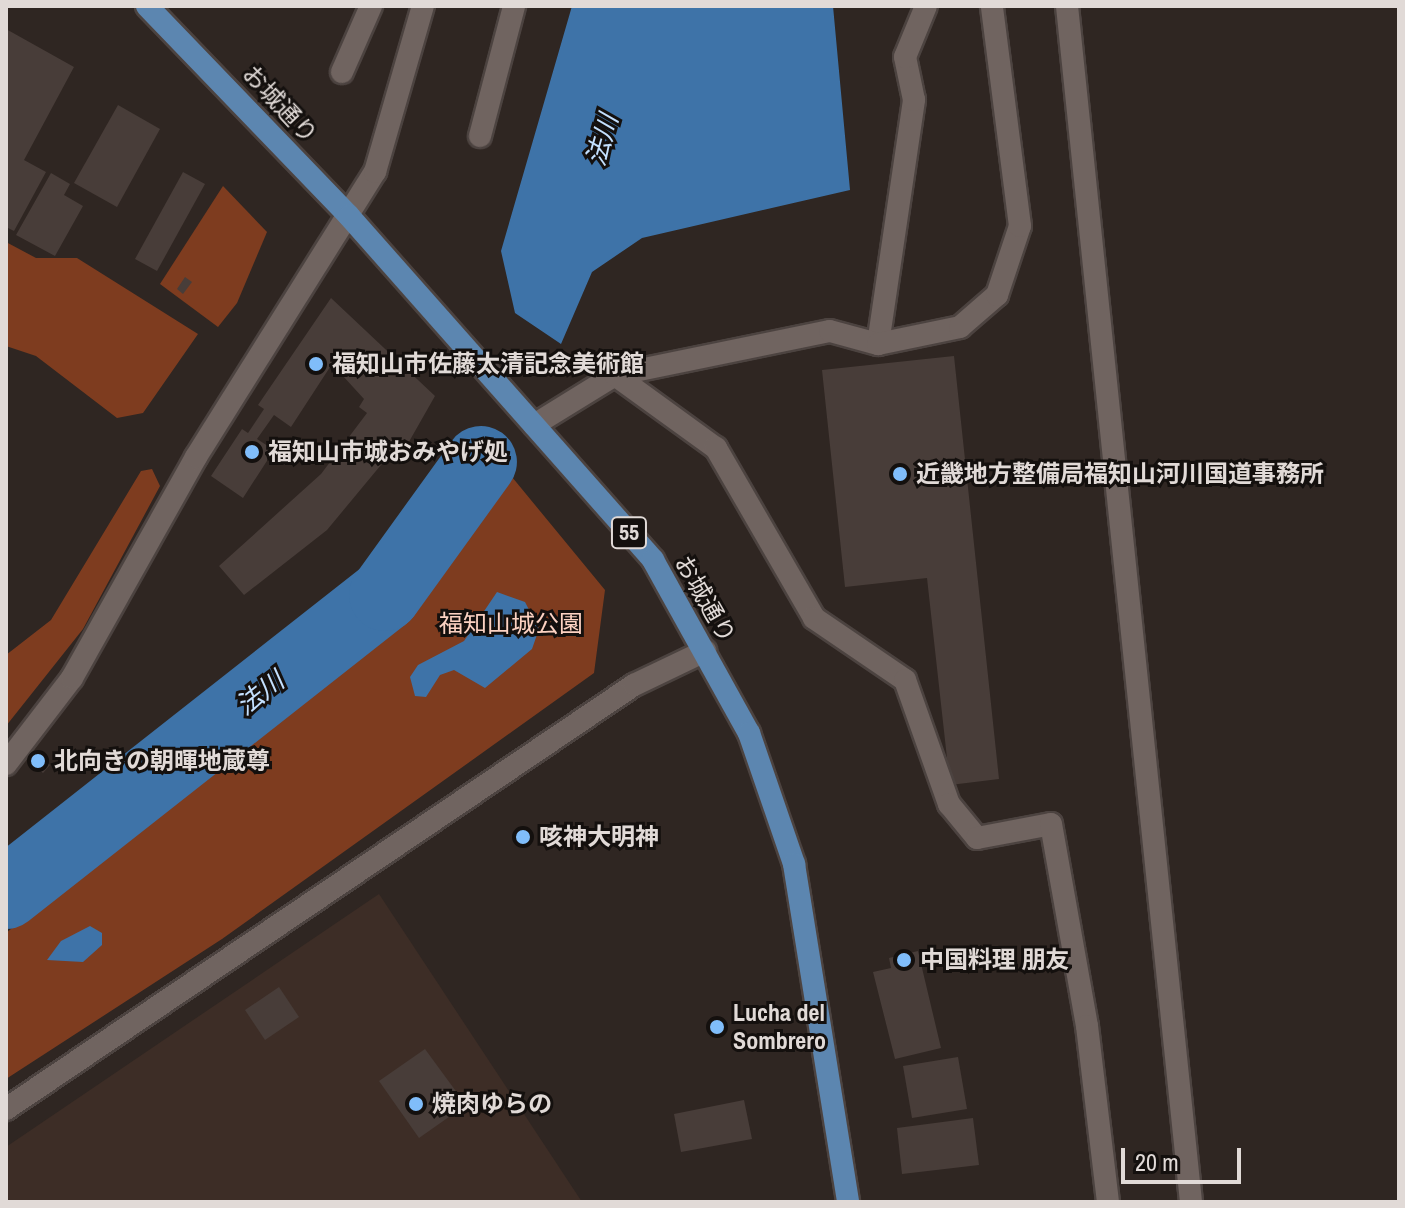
<!DOCTYPE html>
<meta charset="utf-8">
<style>
body{margin:0}
#map{position:relative;width:1405px;height:1208px;overflow:hidden;background:#2f2622;font-family:"Archivo Narrow","Noto Sans JP",sans-serif}
div>[style]{position:absolute}
.built>*{inset:0;background:#3d2d26}
.green>*{inset:0;background:#7e3c1f}
.water>*{inset:0;background:#3e73a8}
.river>*{height:72px;margin:-36px;padding:0 36px;transform-origin:36px;border-radius:36px;background:#3e73a8}
.building>*{inset:0;background:#483d39}
.roads{filter:drop-shadow(2px 0 #4c4340) drop-shadow(-2px 0 #4c4340) drop-shadow(0 2px #4c4340) drop-shadow(0 -2px #4c4340)}
.service>*{height:22px;margin:-11px;padding:0 11px;transform-origin:11px;border-radius:11px;background:#706460}
.minor>*{height:22px;margin:-11px;padding:0 11px;transform-origin:11px;border-radius:11px;background:#706460}
.tertiary>*{height:22px;margin:-11px;padding:0 11px;transform-origin:11px;border-radius:11px;background:#706460}
.primary>*{height:22px;margin:-11px;padding:0 11px;transform-origin:11px;border-radius:11px;background:#5c86b0}
.dots>*{width:22px;height:22px;translate:-50% -50%;box-sizing:border-box;border:4px solid #14100e;border-radius:50%}
span{translate:-50% -50%;white-space:nowrap;text-align:center;line-height:1.15;-webkit-text-stroke:6px #14100e;paint-order:stroke}
.shield-label span{padding:2px 6px;background:#14100e;border:2px solid;border-radius:6px;-webkit-text-stroke-width:0}
.shield-label{font-size:22px;color:#e1dad7;font-weight:700}
.street-label{font-size:24px;color:#e1dad7}
.poi-label{font-size:24px;color:#e1dad7;font-weight:700}
.left{translate:0 -50%;text-align:left}
.park-label{font-size:24px;color:#fcd2c2}
.water-label{font-size:26px;color:#c4e1ff;font-style:italic}
.frame{position:absolute;inset:0;border:8px solid #e1dad7;pointer-events:none}
.scale{position:absolute;left:1121px;top:1148px;width:120px;height:36px;box-sizing:border-box;border:4px solid #e1dad7;border-top:0;padding-left:10px;font-size:24px;line-height:28px;white-space:nowrap;color:#e1dad7;-webkit-text-stroke:6px #14100e;paint-order:stroke}
</style>
<div id="map">
<div class="built">
<div style="clip-path:polygon(379px 894px,582px 1202px,6px 1202px,6px 1147px)"></div>
</div>
<div class="green">
<div style="clip-path:polygon(223px 186px,267px 232px,237px 303px,218px 327px,160px 284px)"></div>
<div style="clip-path:polygon(6px 242px,36px 258px,77px 258px,198px 334px,143px 413px,117px 418px,36px 356px,6px 346px)"></div>
<div style="clip-path:polygon(152px 469px,160px 486px,83px 629px,6px 726px,6px 655px,51px 620px,141px 471px)"></div>
<div style="clip-path:polygon(512px 477px,605px 590px,594px 673px,222px 939px,6px 1079px,6px 933px,431px 585px)"></div>
</div>
<div class="water">
<div style="clip-path:polygon(572px 6px,833px 6px,850px 190px,642px 238px,592px 272px,561px 344px,515px 313px,501px 251px)"></div>
<div style="clip-path:polygon(497px 592px,525px 602px,539px 629px,532px 649px,485px 688px,454px 670px,440px 675px,426px 697px,415px 696px,410px 677px,418px 665px,464px 641px)"></div>
<div style="clip-path:polygon(90px 926px,102px 933px,102px 945px,83px 962px,47px 960px,61px 941px)"></div>
</div>
<div class="river">
<div style="left:6px;top:893px;width:482px;rotate:-38.2deg"></div>
<div style="left:385px;top:595px;width:164px;rotate:-54.2deg"></div>
</div>
<div class="building">
<div style="clip-path:polygon(6px 29px,74px 67px,24px 160px,46px 172px,14px 231px,6px 227px)"></div>
<div style="clip-path:polygon(118px 105px,160px 129px,117px 207px,74px 183px)"></div>
<div style="clip-path:polygon(183px 172px,205px 184px,157px 271px,135px 259px)"></div>
<div style="clip-path:polygon(51px 173px,70px 184px,64px 195px,83px 206px,55px 256px,16px 235px)"></div>
<div style="clip-path:polygon(185px 277px,192px 282px,183px 294px,177px 289px)"></div>
<div style="clip-path:polygon(331px 298px,435px 396px,406px 447px,400px 442px,327px 530px,244px 595px,219px 566px,321px 474px,367px 413px,359px 407px,364px 399px,332px 364px,291px 427px,274px 415px,257px 439px,274px 450px,243px 498px,211px 476px,242px 429px,248px 433px,264px 409px,258px 405px)"></div>
<div style="clip-path:polygon(954px 356px,999px 779px,950px 785px,927px 578px,845px 587px,822px 370px)"></div>
<div style="clip-path:polygon(33px 751px,50px 765px,43px 773px,27px 759px)"></div>
<div style="clip-path:polygon(918px 951px,941px 1048px,895px 1059px,873px 972px,891px 968px,889px 958px)"></div>
<div style="clip-path:polygon(279px 987px,299px 1017px,265px 1040px,245px 1010px)"></div>
<div style="clip-path:polygon(425px 1049px,466px 1105px,419px 1138px,379px 1081px)"></div>
<div style="clip-path:polygon(958px 1057px,967px 1109px,912px 1118px,903px 1066px)"></div>
<div style="clip-path:polygon(744px 1100px,752px 1139px,681px 1152px,674px 1114px)"></div>
<div style="clip-path:polygon(973px 1118px,979px 1165px,902px 1174px,897px 1128px)"></div>
</div>
<div class="roads">
<div class="service">
<div style="left:480px;top:136px;width:134px;rotate:-75.3deg"></div>
<div style="left:878px;top:344px;width:247px;rotate:-81.6deg"></div>
<div style="left:914px;top:100px;width:44px;rotate:-101.8deg"></div>
<div style="left:905px;top:57px;width:55px;rotate:-67.6deg"></div>
<div style="left:615px;top:375px;width:219px;rotate:-11.6deg"></div>
<div style="left:830px;top:331px;width:50px;rotate:15.2deg"></div>
<div style="left:878px;top:344px;width:84px;rotate:-11.7deg"></div>
<div style="left:960px;top:327px;width:49px;rotate:-40.9deg"></div>
<div style="left:997px;top:295px;width:73px;rotate:-71.6deg"></div>
<div style="left:1020px;top:226px;width:222px;rotate:-97.3deg"></div>
<div style="left:534px;top:425px;width:95px;rotate:-31.7deg"></div>
<div style="left:615px;top:375px;width:125px;rotate:35.9deg"></div>
<div style="left:716px;top:448px;width:196px;rotate:60deg"></div>
<div style="left:814px;top:618px;width:110px;rotate:34.3deg"></div>
<div style="left:905px;top:680px;width:132px;rotate:70.5deg"></div>
<div style="left:949px;top:804px;width:44px;rotate:50.5deg"></div>
<div style="left:977px;top:838px;width:75px;rotate:-10.7deg"></div>
<div style="left:1051px;top:824px;width:205px;rotate:79.9deg"></div>
<div style="left:1087px;top:1026px;width:177px;rotate:83.2deg"></div>
</div>
<div class="minor">
<div style="left:1067px;top:6px;width:1202px;rotate:84.08deg"></div>
<div style="left:342px;top:72px;width:72px;rotate:-66.3deg"></div>
<div style="left:6px;top:764px;width:108px;rotate:-52.5deg"></div>
<div style="left:72px;top:678px;width:253px;rotate:-60.7deg"></div>
<div style="left:196px;top:457px;width:337px;rotate:-57.9deg"></div>
<div style="left:375px;top:172px;width:173px;rotate:-73.9deg"></div>
</div>
<div class="tertiary">
<div style="left:6px;top:1109px;width:758px;rotate:-34.03deg"></div>
<div style="left:634px;top:685px;width:79px;rotate:-25.6deg"></div>
</div>
<div class="primary">
<div style="left:147px;top:6px;width:291px;rotate:46.1deg"></div>
<div style="left:349px;top:216px;width:459px;rotate:48.5deg"></div>
<div style="left:653px;top:560px;width:198px;rotate:61deg"></div>
<div style="left:749px;top:733px;width:139px;rotate:71deg"></div>
<div style="left:794px;top:864px;width:342px;rotate:80.9deg"></div>
</div>
</div>
<div class="dots">
<div style="left:316px;top:364px;background:#80bdfa"></div>
<div style="left:252px;top:452px;background:#80bdfa"></div>
<div style="left:900px;top:474px;background:#80bdfa"></div>
<div style="left:38px;top:761px;background:#80bdfa"></div>
<div style="left:523px;top:837px;background:#80bdfa"></div>
<div style="left:904px;top:960px;background:#80bdfa"></div>
<div style="left:717px;top:1027px;background:#80bdfa"></div>
<div style="left:416px;top:1104px;background:#80bdfa"></div>
</div>
<div class="shield-label">
<span style="left:629px;top:533px">55</span>
</div>
<div class="street-label">
<span style="left:280px;top:104px;rotate:47deg">お城通り</span>
<span style="left:705px;top:599px;rotate:60deg">お城通り</span>
</div>
<div class="poi-label">
<span class="left" style="left:332px;top:364px">福知山市佐藤太清記念美術館</span>
<span class="left" style="left:268px;top:452px">福知山市城おみやげ処</span>
<span class="left" style="left:916px;top:474px">近畿地方整備局福知山河川国道事務所</span>
<span class="left" style="left:54px;top:761px">北向きの朝暉地蔵尊</span>
<span class="left" style="left:539px;top:837px">咳神大明神</span>
<span class="left" style="left:920px;top:960px">中国料理 朋友</span>
<span class="left" style="left:733px;top:1027px">Lucha del<br>Sombrero</span>
<span class="left" style="left:432px;top:1104px">焼肉ゆらの</span>
</div>
<div class="park-label">
<span style="left:511px;top:624px">福知山城公園</span>
</div>
<div class="water-label">
<span style="left:602px;top:140px;rotate:-74deg">法川</span>
<span style="left:260px;top:693px;rotate:-38deg">法川</span>
</div>
<div class="frame"></div>
<div class="scale">20 m</div>
</div>
